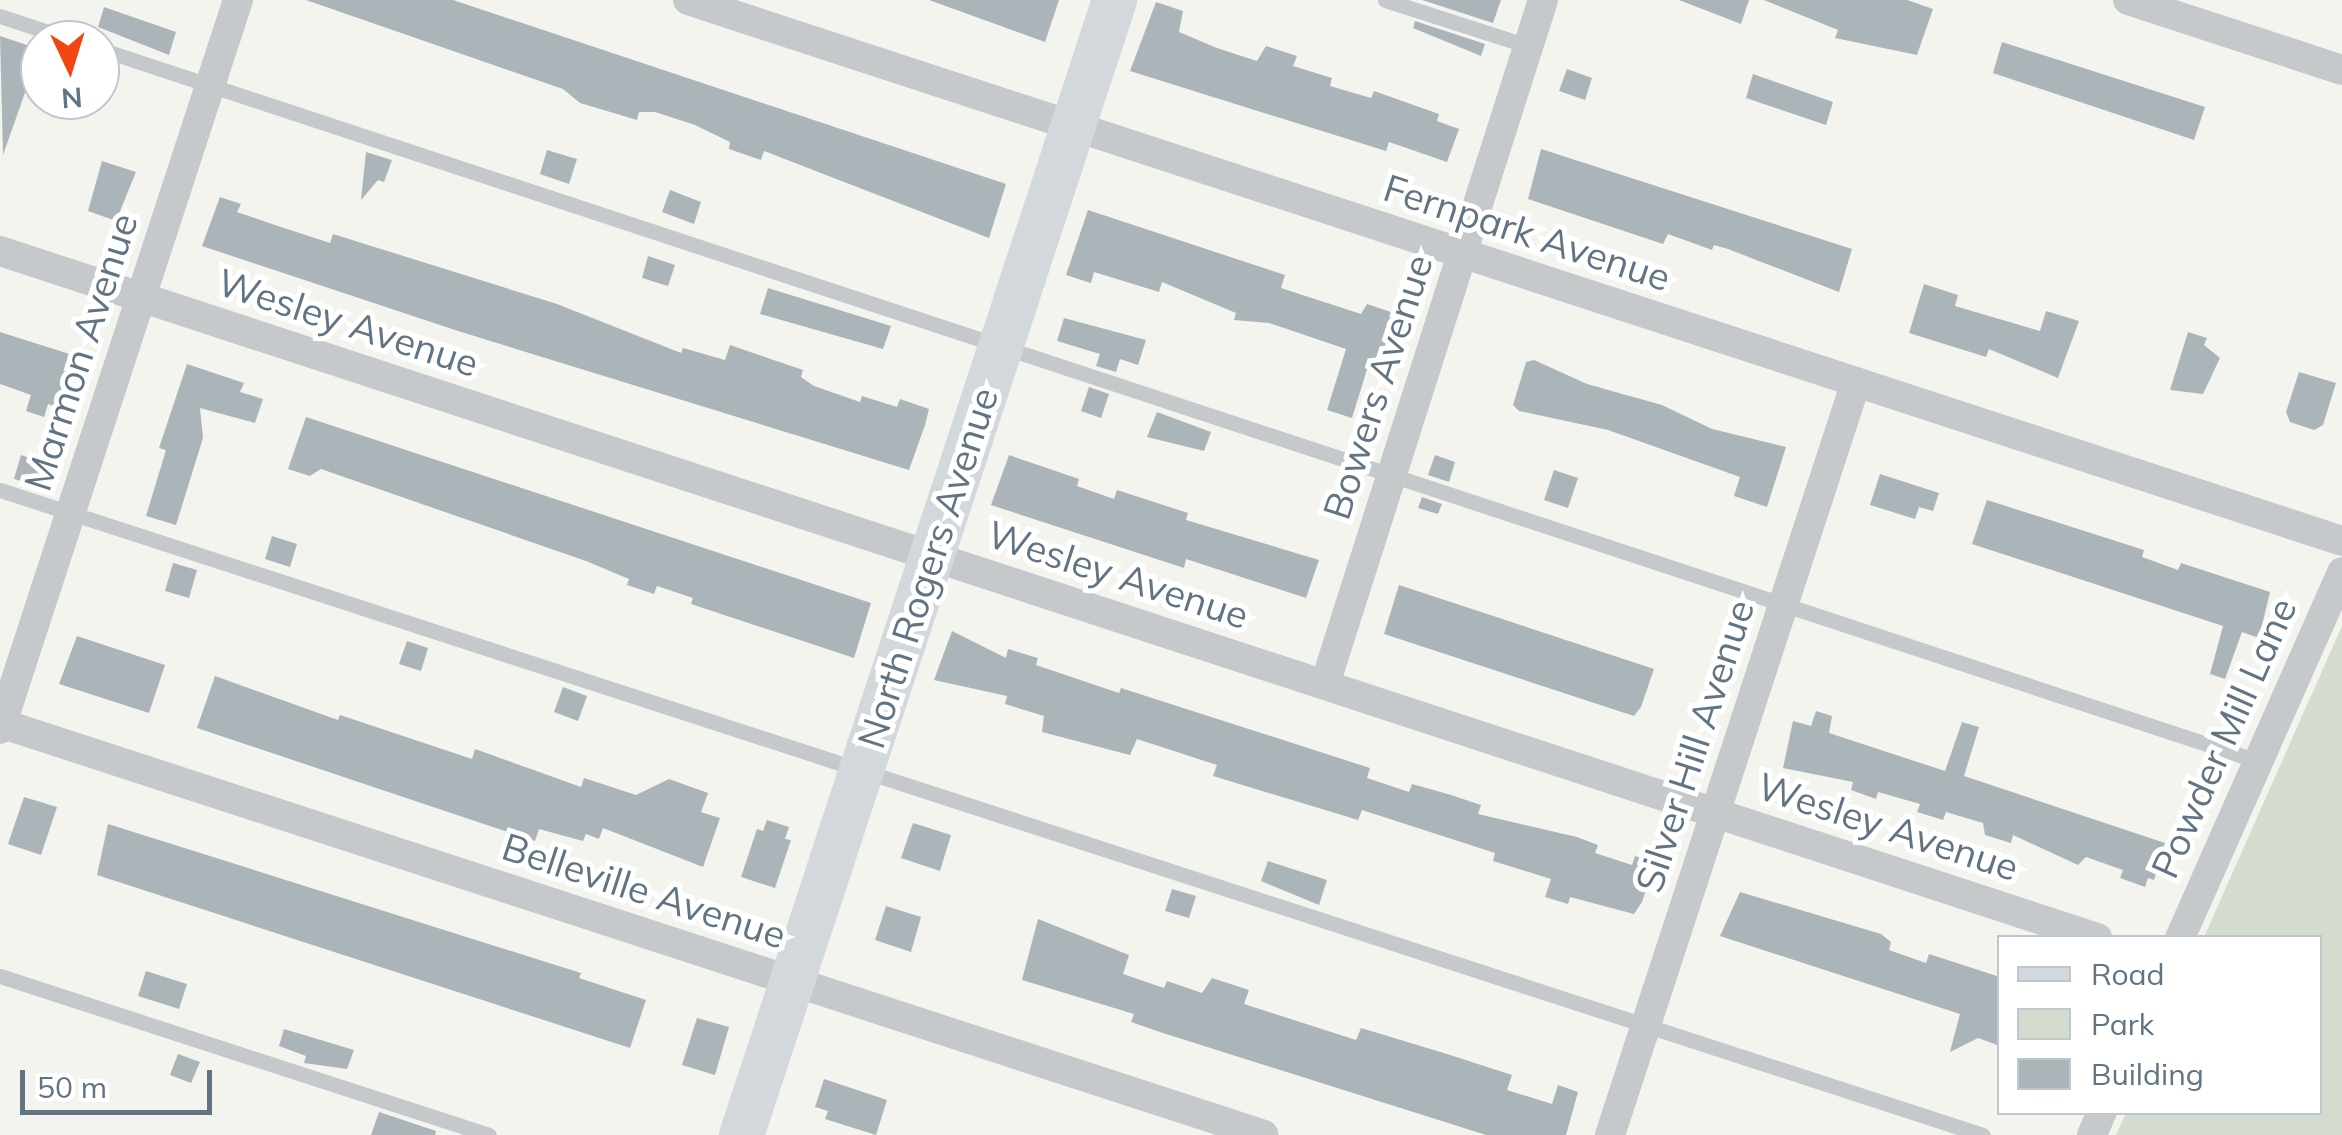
<!DOCTYPE html>
<style>
body{margin:0}
#map{position:relative;width:2342px;height:1135px;overflow:hidden;background:#f4f4ef;font-family:Mulish,sans-serif}
div>[style]{position:absolute}
.green>*{inset:0;background:#d4dcd0}
.building>*{inset:0;background:#abb4b8}
.lane>*{height:15px;margin:-7.5px;padding:0 7.5px;transform-origin:7.5px;border-radius:7.5px;background:#c6c9cc}
.street>*{height:30px;margin:-15px;padding:0 15px;transform-origin:15px;border-radius:15px;background:#c6c9cc}
.secondary>*{height:45px;margin:-22.5px;padding:0 22.5px;transform-origin:22.5px;border-radius:22.5px;background:#d2d8dc}
span{translate:-50% -50%;white-space:nowrap;text-align:center;line-height:1.15;-webkit-text-stroke:10px #fff;paint-order:stroke}
.street-label{font-size:38px;color:#607483}
.legend{position:absolute;left:1997px;top:935px;width:325px;height:180px;box-sizing:border-box;background:#fff;border:2px solid #bfc7cd;margin:0;padding:12px 18px;list-style:none;font-size:30px;color:#607483}
.legend li{display:flex;align-items:center;gap:20px;height:50px}
.legend b{width:50px;border:2px solid #bfc7cd}
.north{position:absolute;left:20px;top:20px;width:100px;height:100px;box-sizing:border-box;background:#fff;border:2px solid #bfc7cd;border-radius:50%;rotate:176deg;font-size:28px;font-weight:700;line-height:40px;text-align:center;color:#607483}
.north::after{content:'';display:block;margin:auto;width:35px;height:45px;background:#f14512;clip-path:polygon(50% 0,100% 100%,50% 72%,0 100%)}
.scale{position:absolute;left:20px;top:1070px;width:192px;height:45px;box-sizing:border-box;border:5px solid #607483;border-top:0;padding-left:12px;font-size:30px;line-height:35px;white-space:nowrap;color:#607483;-webkit-text-stroke:8px #fff;paint-order:stroke}
</style>
<div id="map">
<div class="green">
<div style="clip-path:polygon(2342px 626px,2342px 1135px,2116px 1135px,2126px 1113px,2320px 1112px,2320px 938px,2204px 937px)"></div>
</div>
<div class="building">
<div style="clip-path:polygon(306px 0,453px 0,1006px 184px,989px 238px,764px 151px,761px 160px,729px 149px,730px 142px,695px 125px,655px 112px,639px 112px,637px 120px,580px 103px,563px 89px)"></div>
<div style="clip-path:polygon(929px 0,1059px 0,1045px 42px)"></div>
<div style="clip-path:polygon(1422px 0,1501px 0,1493px 23px)"></div>
<div style="clip-path:polygon(1679px 0,1749px 0,1741px 24px)"></div>
<div style="clip-path:polygon(1764px 0,1907px 0,1933px 9px,1917px 55px,1835px 38px,1838px 30px)"></div>
<div style="clip-path:polygon(1156px 2px,1183px 11px,1179px 32px,1217px 48px,1257px 61px,1266px 46px,1297px 56px,1293px 66px,1332px 78px,1330px 86px,1371px 98px,1374px 91px,1439px 114px,1437px 121px,1459px 129px,1447px 162px,1389px 142px,1386px 151px,1130px 71px)"></div>
<div style="clip-path:polygon(104px 7px,176px 32px,169px 55px,98px 27px)"></div>
<div style="clip-path:polygon(1415px 21px,1485px 44px,1481px 56px,1413px 28px)"></div>
<div style="clip-path:polygon(0 36px,33px 47px,30px 54px,38px 56px,3px 155px)"></div>
<div style="clip-path:polygon(2002px 42px,2205px 107px,2194px 140px,1993px 73px)"></div>
<div style="clip-path:polygon(1567px 69px,1592px 78px,1585px 100px,1559px 91px)"></div>
<div style="clip-path:polygon(1753px 74px,1833px 102px,1826px 125px,1746px 98px)"></div>
<div style="clip-path:polygon(1541px 149px,1852px 249px,1839px 292px,1728px 249px,1714px 245px,1712px 250px,1668px 234px,1663px 244px,1528px 199px)"></div>
<div style="clip-path:polygon(547px 150px,577px 159px,569px 184px,540px 174px)"></div>
<div style="clip-path:polygon(366px 152px,392px 160px,384px 182px,378px 180px,361px 200px)"></div>
<div style="clip-path:polygon(102px 161px,136px 172px,116px 221px,88px 211px)"></div>
<div style="clip-path:polygon(670px 190px,701px 202px,694px 224px,662px 212px)"></div>
<div style="clip-path:polygon(220px 197px,241px 204px,237px 212px,275px 225px,330px 243px,333px 234px,557px 304px,681px 353px,683px 348px,725px 360px,730px 345px,803px 370px,801px 377px,814px 386px,860px 402px,862px 396px,897px 407px,900px 399px,929px 409px,925px 425px,909px 470px,458px 331px,202px 246px)"></div>
<div style="clip-path:polygon(1088px 210px,1285px 275px,1281px 288px,1361px 314px,1367px 304px,1394px 313px,1380px 364px,1369px 363px,1352px 418px,1327px 410px,1346px 349px,1269px 323px,1234px 320px,1236px 313px,1162px 282px,1159px 292px,1094px 272px,1091px 283px,1066px 275px)"></div>
<div style="clip-path:polygon(648px 256px,675px 265px,668px 286px,642px 278px)"></div>
<div style="clip-path:polygon(1924px 284px,1958px 295px,1955px 306px,2040px 331px,2046px 311px,2079px 321px,2058px 378px,1989px 349px,1986px 357px,1909px 333px)"></div>
<div style="clip-path:polygon(768px 288px,891px 326px,883px 349px,760px 314px)"></div>
<div style="clip-path:polygon(1064px 318px,1146px 340px,1138px 365px,1120px 359px,1116px 372px,1096px 366px,1100px 354px,1057px 341px)"></div>
<div style="clip-path:polygon(0 332px,79px 357px,62px 409px,48px 404px,44px 417px,26px 411px,31px 395px,0 384px)"></div>
<div style="clip-path:polygon(2188px 332px,2207px 338px,2204px 345px,2220px 358px,2203px 394px,2170px 390px)"></div>
<div style="clip-path:polygon(1534px 360px,1587px 384px,1662px 405px,1712px 429px,1786px 447px,1767px 507px,1734px 496px,1740px 477px,1608px 430px,1519px 411px,1513px 405px,1526px 362px)"></div>
<div style="clip-path:polygon(187px 364px,244px 383px,240px 392px,263px 399px,255px 423px,200px 408px,203px 438px,176px 525px,146px 516px,166px 450px,159px 448px)"></div>
<div style="clip-path:polygon(2299px 372px,2336px 383px,2323px 425px,2314px 430px,2290px 422px,2286px 412px)"></div>
<div style="clip-path:polygon(1089px 387px,1109px 394px,1101px 418px,1081px 411px)"></div>
<div style="clip-path:polygon(1157px 412px,1211px 432px,1204px 451px,1147px 437px)"></div>
<div style="clip-path:polygon(306px 417px,871px 603px,854px 658px,691px 604px,693px 598px,657px 586px,654px 594px,627px 585px,629px 579px,586px 561px,321px 469px,310px 476px,288px 469px)"></div>
<div style="clip-path:polygon(21px 455px,44px 463px,37px 486px,14px 479px)"></div>
<div style="clip-path:polygon(1009px 455px,1079px 479px,1077px 486px,1114px 499px,1117px 490px,1188px 513px,1186px 520px,1319px 560px,1306px 598px,1186px 559px,1184px 568px,991px 505px)"></div>
<div style="clip-path:polygon(1435px 455px,1455px 462px,1449px 482px,1428px 475px)"></div>
<div style="clip-path:polygon(1554px 470px,1578px 478px,1568px 508px,1544px 500px)"></div>
<div style="clip-path:polygon(1880px 474px,1939px 493px,1933px 511px,1919px 507px,1915px 519px,1870px 505px)"></div>
<div style="clip-path:polygon(1422px 497px,1442px 504px,1438px 514px,1418px 508px)"></div>
<div style="clip-path:polygon(1987px 500px,2144px 550px,2142px 557px,2178px 570px,2181px 563px,2270px 592px,2259px 638px,2242px 632px,2225px 679px,2210px 674px,2223px 626px,1972px 544px)"></div>
<div style="clip-path:polygon(272px 536px,297px 544px,290px 567px,265px 559px)"></div>
<div style="clip-path:polygon(173px 563px,197px 570px,189px 598px,165px 591px)"></div>
<div style="clip-path:polygon(1399px 585px,1654px 669px,1641px 707px,1634px 716px,1384px 634px)"></div>
<div style="clip-path:polygon(952px 631px,1006px 658px,1008px 649px,1038px 658px,1036px 665px,1119px 693px,1121px 688px,1370px 768px,1367px 778px,1409px 792px,1412px 784px,1451px 795px,1481px 805px,1478px 814px,1577px 837px,1598px 845px,1595px 853px,1632px 865px,1635px 856px,1655px 863px,1642px 902px,1634px 914px,1570px 897px,1568px 904px,1545px 897px,1551px 879px,1493px 861px,1495px 853px,1362px 810px,1358px 820px,1213px 776px,1217px 765px,1137px 739px,1130px 755px,1042px 732px,1044px 716px,1005px 704px,1007px 696px,934px 680px)"></div>
<div style="clip-path:polygon(77px 636px,165px 665px,149px 713px,59px 684px)"></div>
<div style="clip-path:polygon(407px 641px,428px 648px,421px 671px,399px 664px)"></div>
<div style="clip-path:polygon(215px 676px,338px 720px,340px 715px,472px 759px,475px 749px,581px 787px,584px 778px,636px 795px,669px 779px,708px 793px,701px 812px,720px 818px,703px 867px,603px 828px,599px 839px,586px 834px,583px 841px,539px 829px,535px 841px,197px 728px)"></div>
<div style="clip-path:polygon(563px 687px,587px 696px,578px 721px,554px 712px)"></div>
<div style="clip-path:polygon(1816px 711px,1832px 716px,1829px 733px,1945px 771px,1962px 722px,1979px 727px,1964px 776px,2165px 843px,2154px 880px,2148px 878px,2145px 887px,2120px 878px,2123px 870px,2086px 857px,2078px 865px,2013px 835px,2011px 843px,1985px 835px,1983px 823px,1946px 812px,1943px 820px,1917px 812px,1920px 804px,1878px 792px,1876px 799px,1851px 790px,1853px 782px,1783px 768px,1793px 721px,1811px 726px)"></div>
<div style="clip-path:polygon(24px 797px,57px 807px,41px 855px,8px 844px)"></div>
<div style="clip-path:polygon(767px 820px,789px 827px,785px 839px,791px 840px,775px 888px,741px 877px,757px 829px,763px 831px)"></div>
<div style="clip-path:polygon(913px 823px,951px 835px,940px 871px,901px 858px)"></div>
<div style="clip-path:polygon(108px 824px,581px 973px,579px 978px,646px 1000px,630px 1048px,97px 875px)"></div>
<div style="clip-path:polygon(1268px 861px,1327px 880px,1319px 905px,1261px 881px)"></div>
<div style="clip-path:polygon(1172px 889px,1196px 896px,1189px 918px,1165px 911px)"></div>
<div style="clip-path:polygon(1740px 892px,1881px 934px,1891px 942px,1889px 950px,1926px 963px,1929px 954px,2000px 977px,2000px 1046px,1978px 1038px,1950px 1052px,1960px 1014px,1720px 936px)"></div>
<div style="clip-path:polygon(886px 906px,921px 917px,911px 952px,875px 940px)"></div>
<div style="clip-path:polygon(1038px 919px,1129px 955px,1123px 974px,1164px 988px,1167px 981px,1202px 993px,1212px 978px,1249px 990px,1244px 1004px,1356px 1040px,1361px 1028px,1447px 1054px,1512px 1075px,1507px 1090px,1552px 1104px,1558px 1085px,1578px 1092px,1566px 1135px,1486px 1135px,1163px 1033px,1131px 1022px,1134px 1014px,1022px 980px)"></div>
<div style="clip-path:polygon(146px 971px,187px 984px,179px 1009px,138px 996px)"></div>
<div style="clip-path:polygon(697px 1018px,729px 1027px,715px 1075px,682px 1065px)"></div>
<div style="clip-path:polygon(284px 1029px,354px 1050px,347px 1069px,304px 1063px,306px 1056px,279px 1046px)"></div>
<div style="clip-path:polygon(178px 1054px,200px 1062px,191px 1083px,170px 1075px)"></div>
<div style="clip-path:polygon(824px 1079px,887px 1100px,876px 1135px,825px 1119px,828px 1111px,815px 1107px)"></div>
<div style="clip-path:polygon(379px 1112px,436px 1131px,435px 1135px,371px 1135px)"></div>
</div>
<div class="lane">
<div style="left:1385px;top:0;width:150px;rotate:17.8deg"></div>
<div style="left:0;top:16px;width:77px;rotate:18.2deg"></div>
<div style="left:100px;top:49px;width:2272px;rotate:18.26deg"></div>
<div style="left:0;top:490px;width:2085px;rotate:18.02deg"></div>
<div style="left:0;top:976px;width:514px;rotate:18.01deg"></div>
</div>
<div class="street">
<div style="left:688px;top:0;width:1740px;rotate:18.11deg"></div>
<div style="left:2128px;top:0;width:225px;rotate:18.1deg"></div>
<div style="left:0;top:251px;width:2207px;rotate:18.14deg"></div>
<div style="left:1325px;top:684px;width:718px;rotate:-72.32deg"></div>
<div style="left:0;top:723px;width:1329px;rotate:18.05deg"></div>
<div style="left:0;top:729px;width:767px;rotate:-71.92deg"></div>
<div style="left:2180px;top:938px;width:400px;rotate:-66.1deg"></div>
<div style="left:1610px;top:1135px;width:792px;rotate:-71.91deg"></div>
<div style="left:2092px;top:1135px;width:25px;rotate:-67deg"></div>
</div>
<div class="secondary">
<div style="left:741px;top:1135px;width:1195px;rotate:-71.81deg"></div>
</div>
<div class="street-label">
<span style="left:1527px;top:233px;rotate:18deg">Fernpark Avenue</span>
<span style="left:348px;top:323px;rotate:18deg">Wesley Avenue</span>
<span style="left:81px;top:352px;rotate:-72deg">Marmon Avenue</span>
<span style="left:1378px;top:387px;rotate:-72deg">Bowers Avenue</span>
<span style="left:928px;top:568px;rotate:-72deg">North Rogers Avenue</span>
<span style="left:1118px;top:575px;rotate:18deg">Wesley Avenue</span>
<span style="left:2224px;top:738px;rotate:-66deg">Powder Mill Lane</span>
<span style="left:1695px;top:746px;rotate:-72deg">Silver Hill Avenue</span>
<span style="left:1888px;top:827px;rotate:18deg">Wesley Avenue</span>
<span style="left:644px;top:891px;rotate:18deg">Belleville Avenue</span>
</div>
<ul class="legend">
<li><b style="height:12px;background:#d2d8dc"></b>Road</li>
<li><b style="height:28px;background:#d4dcd0"></b>Park</li>
<li><b style="height:28px;background:#abb4b8"></b>Building</li>
</ul>
<div class="north">N</div>
<div class="scale">50 m</div>
</div>
